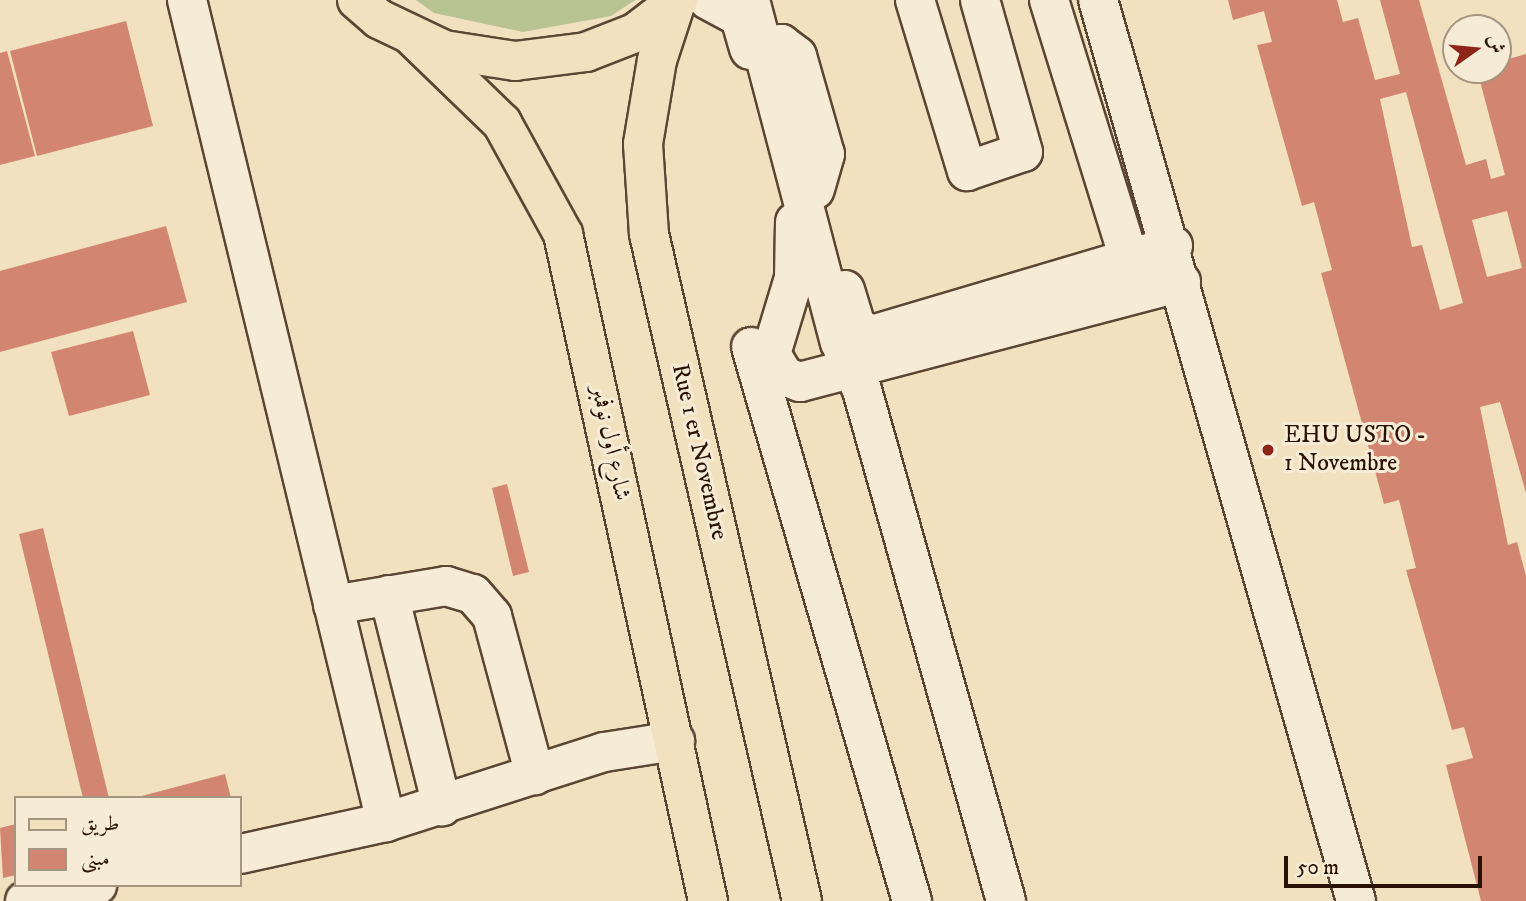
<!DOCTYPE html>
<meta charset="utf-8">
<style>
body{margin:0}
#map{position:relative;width:1526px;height:901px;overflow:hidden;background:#f1e1bf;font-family:"IM FELL DW Pica",Amiri,serif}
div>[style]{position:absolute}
.green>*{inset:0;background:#b8c394}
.building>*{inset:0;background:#d28671}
.roads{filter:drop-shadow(2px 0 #5b4633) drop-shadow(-2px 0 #5b4633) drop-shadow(0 2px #5b4633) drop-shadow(0 -2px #5b4633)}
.minor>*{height:38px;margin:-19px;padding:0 19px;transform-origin:19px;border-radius:19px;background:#f6ecd5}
.major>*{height:38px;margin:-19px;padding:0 19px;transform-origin:19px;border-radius:19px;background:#f1e1bf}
.dots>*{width:19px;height:19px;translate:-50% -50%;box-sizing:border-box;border:4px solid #f6ecd5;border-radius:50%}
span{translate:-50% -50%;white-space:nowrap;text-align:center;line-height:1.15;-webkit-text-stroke:6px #f6ecd5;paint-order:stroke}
.poi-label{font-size:24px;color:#291204}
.left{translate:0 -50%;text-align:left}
.street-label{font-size:24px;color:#291204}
.legend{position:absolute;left:14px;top:796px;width:228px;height:91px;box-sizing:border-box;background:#f6ecd5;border:2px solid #a49581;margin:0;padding:9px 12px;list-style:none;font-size:21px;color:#291204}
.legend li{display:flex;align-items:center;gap:14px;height:35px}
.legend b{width:35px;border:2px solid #a49581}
.north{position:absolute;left:1442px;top:14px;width:70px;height:70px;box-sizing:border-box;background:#f6ecd5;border:2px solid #a49581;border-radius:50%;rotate:75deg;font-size:19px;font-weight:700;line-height:28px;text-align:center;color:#291204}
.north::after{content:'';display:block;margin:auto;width:24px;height:32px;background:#8f2418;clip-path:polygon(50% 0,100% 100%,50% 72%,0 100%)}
.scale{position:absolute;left:1284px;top:856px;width:198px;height:32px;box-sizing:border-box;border:4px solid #291204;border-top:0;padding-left:9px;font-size:21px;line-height:24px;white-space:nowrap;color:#291204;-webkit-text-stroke:5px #f6ecd5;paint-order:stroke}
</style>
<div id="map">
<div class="green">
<div style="clip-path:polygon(416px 0,635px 0,611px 16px,523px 32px,434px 13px)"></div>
</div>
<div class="building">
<div style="clip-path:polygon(evenodd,1228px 0,1337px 0,1343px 22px,1358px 18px,1375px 80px,1400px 74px,1380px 0,1419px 0,1466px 165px,1486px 159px,1491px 179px,1505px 175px,1477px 70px,1498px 70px,1498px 62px,1526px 54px,1526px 493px,1500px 402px,1480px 407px,1508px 545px,1517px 542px,1526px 576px,1526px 901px,1481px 901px,1446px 765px,1473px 758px,1464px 727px,1452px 730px,1406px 570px,1416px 568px,1399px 500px,1384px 504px,1321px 273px,1332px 270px,1314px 202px,1302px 206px,1257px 45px,1272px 42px,1264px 11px,1233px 20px,1228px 0,1406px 92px,1463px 303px,1440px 310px,1422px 245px,1412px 247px,1380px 99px,1406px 92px,1228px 0,1507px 211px,1522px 268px,1487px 277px,1472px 220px,1507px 211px)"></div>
<div style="clip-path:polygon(126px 21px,153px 126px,37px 156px,10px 51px)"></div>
<div style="clip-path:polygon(7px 51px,35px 156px,0 165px,0 53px)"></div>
<div style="clip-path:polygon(166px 226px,187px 302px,0 352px,0 271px)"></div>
<div style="clip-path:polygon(133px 331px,150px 395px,69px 416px,51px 352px)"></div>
<div style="clip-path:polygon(507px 484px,529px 572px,513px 576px,492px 488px)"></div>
<div style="clip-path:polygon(43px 528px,109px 798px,83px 798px,19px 534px)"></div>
<div style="clip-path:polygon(225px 774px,231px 798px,138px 798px,138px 797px)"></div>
<div style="clip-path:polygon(16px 824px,16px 875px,3px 878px,0 828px)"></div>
</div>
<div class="roads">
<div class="minor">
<div style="left:187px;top:0;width:846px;rotate:76.39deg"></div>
<div style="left:386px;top:822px;width:149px;rotate:167.6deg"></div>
<div style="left:708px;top:0;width:36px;rotate:28deg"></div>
<div style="left:740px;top:17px;width:32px;rotate:74deg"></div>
<div style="left:750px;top:0;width:354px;rotate:75.3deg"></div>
<div style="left:840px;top:342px;width:53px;rotate:65.4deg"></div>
<div style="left:862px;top:390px;width:531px;rotate:74.26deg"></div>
<div style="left:915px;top:0;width:179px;rotate:73.1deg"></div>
<div style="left:967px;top:171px;width:59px;rotate:-18.7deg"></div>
<div style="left:1023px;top:152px;width:158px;rotate:-105.8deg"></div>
<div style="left:1049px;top:0;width:271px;rotate:72.8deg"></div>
<div style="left:1098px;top:0;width:937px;rotate:74.02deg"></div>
<div style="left:750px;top:50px;width:32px;rotate:-11deg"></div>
<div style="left:781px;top:44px;width:20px;rotate:37deg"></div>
<div style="left:797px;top:56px;width:102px;rotate:74.1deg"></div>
<div style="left:825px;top:154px;width:37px;rotate:106deg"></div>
<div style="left:795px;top:222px;width:56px;rotate:91deg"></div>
<div style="left:794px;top:278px;width:79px;rotate:106.8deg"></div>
<div style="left:771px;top:354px;width:26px;rotate:59deg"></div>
<div style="left:784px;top:376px;width:17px;rotate:21deg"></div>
<div style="left:800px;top:382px;width:394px;rotate:-14.7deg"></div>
<div style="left:845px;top:290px;width:39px;rotate:73deg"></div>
<div style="left:856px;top:327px;width:18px;rotate:27deg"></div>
<div style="left:872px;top:335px;width:314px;rotate:-16.5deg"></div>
<div style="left:751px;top:347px;width:577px;rotate:73.8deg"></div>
<div style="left:389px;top:595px;width:218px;rotate:75.9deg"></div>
<div style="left:333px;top:605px;width:115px;rotate:-9.5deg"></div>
<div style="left:446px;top:586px;width:28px;rotate:17deg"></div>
<div style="left:473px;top:594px;width:29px;rotate:49deg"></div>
<div style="left:492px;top:616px;width:165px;rotate:74.9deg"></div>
<div style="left:386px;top:822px;width:229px;rotate:-17.8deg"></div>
<div style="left:604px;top:752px;width:72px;rotate:-8.8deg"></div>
<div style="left:25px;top:901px;width:74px;rotate:-12.5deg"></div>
</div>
<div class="major">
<div style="left:357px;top:0;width:29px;rotate:41deg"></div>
<div style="left:379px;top:19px;width:72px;rotate:25.5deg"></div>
<div style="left:444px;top:50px;width:72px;rotate:8.8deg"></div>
<div style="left:515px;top:61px;width:72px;rotate:-7.2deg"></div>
<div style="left:586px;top:52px;width:53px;rotate:-21.2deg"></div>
<div style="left:635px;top:33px;width:54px;rotate:-37.5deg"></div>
<div style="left:676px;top:2px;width:61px;rotate:108.1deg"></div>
<div style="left:657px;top:60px;width:85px;rotate:99.5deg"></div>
<div style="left:643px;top:144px;width:90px;rotate:86.2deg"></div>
<div style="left:649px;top:234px;width:684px;rotate:77.08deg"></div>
<div style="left:411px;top:35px;width:127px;rotate:44deg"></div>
<div style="left:502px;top:123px;width:127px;rotate:61.2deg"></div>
<div style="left:563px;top:234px;width:683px;rotate:77.74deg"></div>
</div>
</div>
<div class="dots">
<div style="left:1268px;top:450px;background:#8f2418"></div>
</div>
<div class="poi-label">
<span class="left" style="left:1284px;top:450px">EHU USTO -<br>1 Novembre</span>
</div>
<div class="street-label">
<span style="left:610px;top:443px;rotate:78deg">شارع أول نوفمبر</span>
<span style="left:699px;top:452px;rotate:77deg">Rue 1 er Novembre</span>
</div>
<ul class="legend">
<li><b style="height:9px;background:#f1e1bf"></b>طريق</li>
<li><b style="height:19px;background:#d28671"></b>مبنى</li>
</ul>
<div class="north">ش</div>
<div class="scale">50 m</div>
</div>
